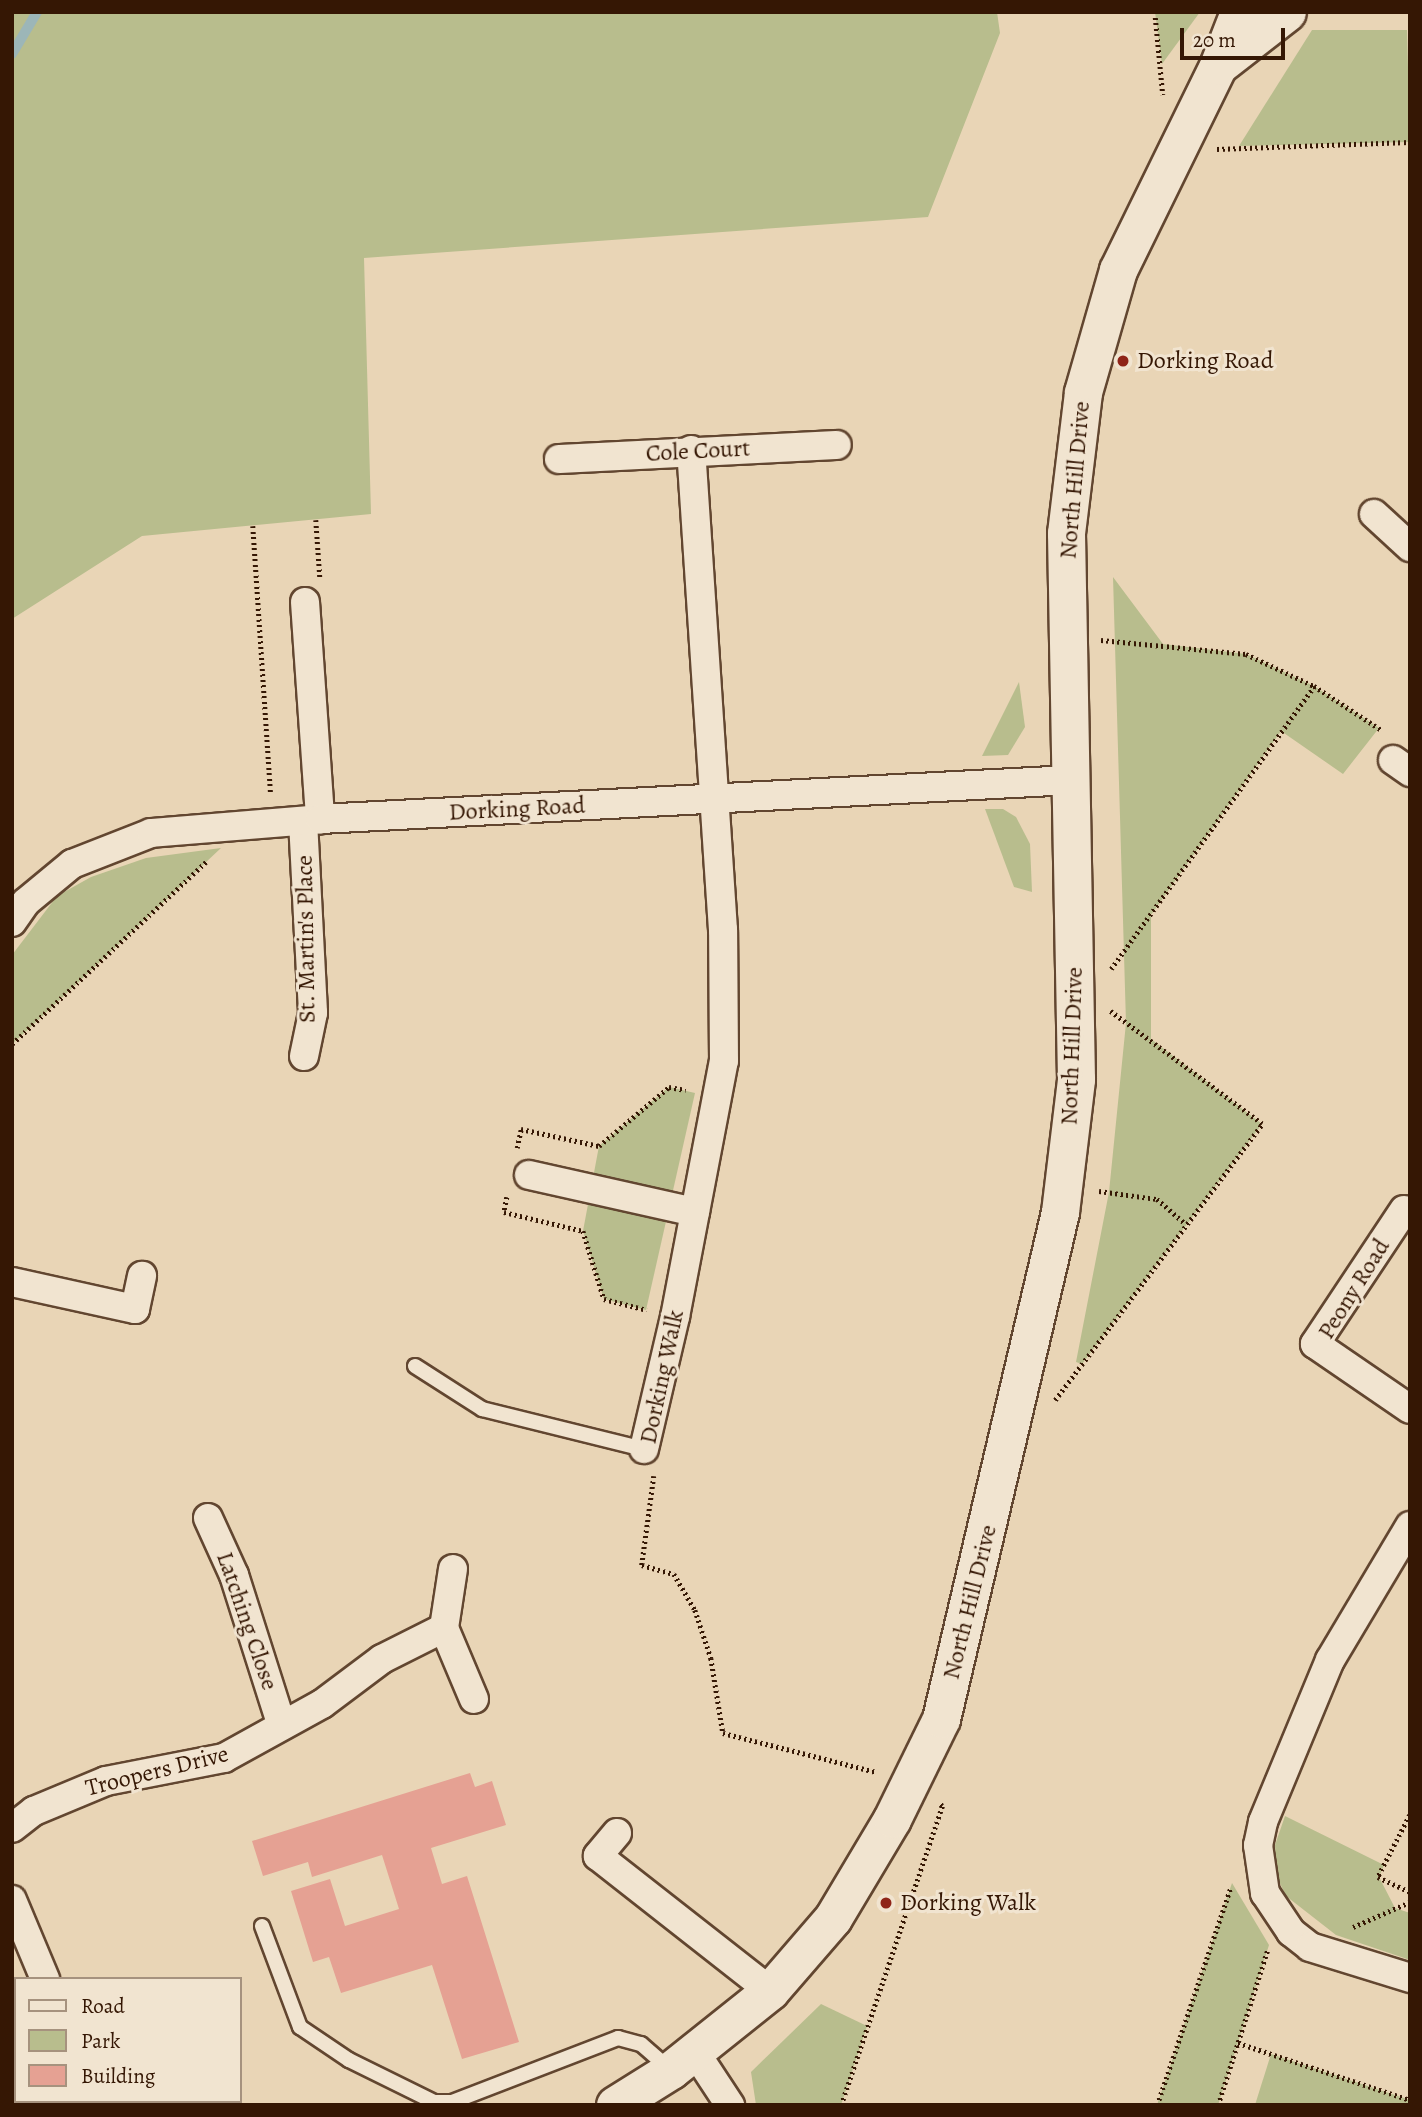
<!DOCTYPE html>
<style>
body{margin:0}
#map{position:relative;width:1422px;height:2117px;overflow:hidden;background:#e9d5b6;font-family:Alegreya,serif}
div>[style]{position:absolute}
.green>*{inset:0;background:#b8bd8d}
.stream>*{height:10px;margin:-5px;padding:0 5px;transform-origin:5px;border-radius:5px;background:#9cb6b8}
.building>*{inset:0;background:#e5a193}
.path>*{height:4.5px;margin-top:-2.25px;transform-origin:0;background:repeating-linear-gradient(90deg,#351704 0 2px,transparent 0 5.5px)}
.roads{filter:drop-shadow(2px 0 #624630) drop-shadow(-2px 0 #624630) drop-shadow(0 2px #624630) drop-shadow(0 -2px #624630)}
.service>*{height:14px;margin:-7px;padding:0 7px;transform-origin:7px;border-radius:7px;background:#f1e4d0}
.minor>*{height:28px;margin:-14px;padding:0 14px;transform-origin:14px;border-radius:14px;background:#f1e4d0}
.tertiary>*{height:37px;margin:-18.5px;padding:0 18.5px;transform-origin:18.5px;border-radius:18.5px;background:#f1e4d0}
.dots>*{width:19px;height:19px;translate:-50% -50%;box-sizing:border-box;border:4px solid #f1e4d0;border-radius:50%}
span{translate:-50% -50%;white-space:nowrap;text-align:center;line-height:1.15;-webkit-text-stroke:6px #f1e4d0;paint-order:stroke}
.poi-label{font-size:24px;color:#351704}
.left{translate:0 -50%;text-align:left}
.street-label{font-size:24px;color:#351704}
.frame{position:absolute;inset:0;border:14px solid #351704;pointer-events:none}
.legend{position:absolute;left:14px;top:1977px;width:228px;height:126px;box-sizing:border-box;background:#f1e4d0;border:2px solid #a6927e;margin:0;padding:9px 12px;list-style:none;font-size:21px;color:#351704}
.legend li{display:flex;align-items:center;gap:14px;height:35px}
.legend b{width:35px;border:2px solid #a6927e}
.scale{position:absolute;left:1180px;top:28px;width:105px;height:32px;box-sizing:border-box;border:4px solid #351704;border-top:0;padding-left:9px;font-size:21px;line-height:24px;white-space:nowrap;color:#351704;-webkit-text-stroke:5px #f1e4d0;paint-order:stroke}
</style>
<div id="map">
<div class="green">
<div style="clip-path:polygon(12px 12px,997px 12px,1000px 33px,928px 217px,364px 258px,371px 514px,142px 536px,12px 619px)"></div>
<div style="clip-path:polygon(1155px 12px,1200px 12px,1162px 64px)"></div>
<div style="clip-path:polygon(1312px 30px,1407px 30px,1410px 142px,1239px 146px)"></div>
<div style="clip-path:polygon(1113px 577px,1163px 644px,1246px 654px,1314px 686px,1379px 728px,1343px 774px,1281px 731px,1151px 915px,1151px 1039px,1262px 1124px,1082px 1364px,1076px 1362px,1109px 1192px,1126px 1023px)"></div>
<div style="clip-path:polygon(1019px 682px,1025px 727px,1008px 755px,982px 756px)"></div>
<div style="clip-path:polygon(985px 809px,1003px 809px,1016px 817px,1030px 844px,1032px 892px,1014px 887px)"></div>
<div style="clip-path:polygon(221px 848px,35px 1023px,12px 1044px,12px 955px,57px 896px,91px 877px,146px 858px)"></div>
<div style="clip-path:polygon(669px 1087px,695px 1093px,646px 1310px,604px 1299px,583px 1231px,599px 1146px)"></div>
<div style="clip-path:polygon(1285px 1816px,1384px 1865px,1379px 1877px,1395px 1908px,1410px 1913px,1410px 1960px,1336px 1935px,1286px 1896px,1276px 1875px,1275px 1845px)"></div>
<div style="clip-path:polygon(1232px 1883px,1269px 1945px,1218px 2105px,1157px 2105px)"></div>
<div style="clip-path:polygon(821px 2004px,867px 2026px,841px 2105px,756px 2105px,751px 2072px)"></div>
<div style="clip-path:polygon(1271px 2054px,1410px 2100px,1410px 2105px,1255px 2105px)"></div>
</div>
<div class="stream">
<div style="left:12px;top:54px;width:49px;rotate:-59.2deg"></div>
</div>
<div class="building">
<div style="clip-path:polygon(470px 1773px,475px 1787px,492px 1781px,506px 1825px,431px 1848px,442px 1884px,467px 1876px,519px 2042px,462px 2059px,432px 1965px,341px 1993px,329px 1957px,313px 1962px,291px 1891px,330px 1879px,345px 1926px,399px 1909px,382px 1855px,312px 1877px,308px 1862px,263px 1876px,252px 1841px)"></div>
</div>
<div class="path">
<div style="left:1155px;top:12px;width:83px;rotate:84.5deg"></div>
<div style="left:1217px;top:149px;width:193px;rotate:-2.1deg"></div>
<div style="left:316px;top:520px;width:57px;rotate:86deg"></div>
<div style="left:253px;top:526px;width:269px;rotate:86.2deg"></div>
<div style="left:1101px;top:640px;width:146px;rotate:5.5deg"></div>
<div style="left:1246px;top:654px;width:75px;rotate:25.2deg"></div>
<div style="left:1314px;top:686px;width:82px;rotate:33.1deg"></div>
<div style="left:1111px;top:969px;width:348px;rotate:-54.3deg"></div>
<div style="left:12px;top:1044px;width:269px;rotate:-43.2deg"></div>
<div style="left:517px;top:1148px;width:19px;rotate:-78deg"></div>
<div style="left:521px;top:1129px;width:80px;rotate:12.3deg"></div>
<div style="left:599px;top:1146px;width:92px;rotate:-40.1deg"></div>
<div style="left:669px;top:1087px;width:17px;rotate:10deg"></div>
<div style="left:1099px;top:1191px;width:59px;rotate:7.9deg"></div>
<div style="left:1157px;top:1199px;width:38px;rotate:41deg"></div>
<div style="left:507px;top:1197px;width:15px;rotate:101deg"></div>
<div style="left:504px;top:1212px;width:81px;rotate:13.5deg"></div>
<div style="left:583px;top:1231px;width:71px;rotate:72.8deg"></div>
<div style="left:604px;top:1299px;width:44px;rotate:14.3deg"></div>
<div style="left:1055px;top:1400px;width:345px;rotate:-53.1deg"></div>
<div style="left:1262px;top:1124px;width:189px;rotate:-143.4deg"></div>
<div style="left:654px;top:1476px;width:90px;rotate:97.7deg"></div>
<div style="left:642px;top:1565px;width:33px;rotate:16deg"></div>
<div style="left:674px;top:1574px;width:42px;rotate:59.7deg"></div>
<div style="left:695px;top:1610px;width:51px;rotate:71.6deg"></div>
<div style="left:711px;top:1658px;width:76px;rotate:80.9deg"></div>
<div style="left:723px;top:1733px;width:158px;rotate:14.3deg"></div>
<div style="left:1410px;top:1815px;width:70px;rotate:117.3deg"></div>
<div style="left:1378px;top:1877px;width:35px;rotate:25deg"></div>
<div style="left:1353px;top:1927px;width:62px;rotate:-23.7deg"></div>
<div style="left:1238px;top:2043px;width:181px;rotate:18.3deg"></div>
<div style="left:841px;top:2105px;width:316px;rotate:-71.3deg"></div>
<div style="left:942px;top:1806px;width:4px;rotate:-135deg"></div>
<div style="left:1157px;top:2105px;width:230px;rotate:-71.3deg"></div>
<div style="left:1218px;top:2105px;width:162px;rotate:-72.3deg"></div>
</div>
<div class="roads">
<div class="service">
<div style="left:415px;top:1366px;width:80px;rotate:32.7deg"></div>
<div style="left:482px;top:1409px;width:167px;rotate:13.9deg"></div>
<div style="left:262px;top:1926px;width:108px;rotate:69.4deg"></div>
<div style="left:300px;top:2027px;width:59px;rotate:34deg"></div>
<div style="left:349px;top:2060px;width:95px;rotate:26.3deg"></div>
<div style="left:434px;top:2102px;width:18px"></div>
<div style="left:452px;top:2102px;width:178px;rotate:-21.1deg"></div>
<div style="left:618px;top:2038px;width:24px;rotate:15deg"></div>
<div style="left:641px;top:2044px;width:38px;rotate:41deg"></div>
</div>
<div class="minor">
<div style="left:559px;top:459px;width:278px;rotate:-2.9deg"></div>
<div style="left:1374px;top:514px;width:49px;rotate:42.5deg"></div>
<div style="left:305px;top:602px;width:218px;rotate:86deg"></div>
<div style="left:1393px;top:760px;width:21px;rotate:35deg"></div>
<div style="left:303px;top:821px;width:192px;rotate:87deg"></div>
<div style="left:313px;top:1013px;width:44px;rotate:101.8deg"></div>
<div style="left:12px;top:922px;width:24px;rotate:-55deg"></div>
<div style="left:26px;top:902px;width:60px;rotate:-39.6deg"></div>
<div style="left:72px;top:864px;width:85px;rotate:-21.4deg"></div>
<div style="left:151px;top:833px;width:170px;rotate:-4.7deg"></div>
<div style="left:320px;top:819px;width:753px;rotate:-2.97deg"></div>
<div style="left:529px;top:1175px;width:170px;rotate:12.6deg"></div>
<div style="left:1404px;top:1210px;width:161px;rotate:123.6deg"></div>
<div style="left:1315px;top:1344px;width:115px;rotate:34.4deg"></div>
<div style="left:12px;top:1282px;width:126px;rotate:12.4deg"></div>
<div style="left:135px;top:1309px;width:34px;rotate:-78deg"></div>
<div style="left:644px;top:1449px;width:136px;rotate:-76.8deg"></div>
<div style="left:675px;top:1317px;width:261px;rotate:-79.2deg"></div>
<div style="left:724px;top:1061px;width:131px;rotate:-90.4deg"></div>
<div style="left:723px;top:930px;width:481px;rotate:-93.8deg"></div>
<div style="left:208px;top:1518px;width:63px;rotate:65.5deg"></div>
<div style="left:234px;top:1575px;width:158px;rotate:72.4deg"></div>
<div style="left:1410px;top:1526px;width:156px;rotate:120.8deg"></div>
<div style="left:1330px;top:1660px;width:175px;rotate:112.5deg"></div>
<div style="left:1263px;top:1822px;width:24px;rotate:102deg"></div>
<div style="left:1258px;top:1845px;width:49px;rotate:81.7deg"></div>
<div style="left:1265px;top:1893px;width:47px;rotate:56.3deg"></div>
<div style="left:1291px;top:1932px;width:24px;rotate:38deg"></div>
<div style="left:1310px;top:1947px;width:105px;rotate:17.2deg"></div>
<div style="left:453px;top:1569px;width:60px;rotate:98.7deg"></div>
<div style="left:444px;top:1628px;width:77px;rotate:67.1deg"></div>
<div style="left:12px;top:1828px;width:28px;rotate:-38deg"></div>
<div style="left:34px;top:1811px;width:78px;rotate:-22.6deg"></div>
<div style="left:106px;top:1781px;width:120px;rotate:-11deg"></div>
<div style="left:224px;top:1758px;width:112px;rotate:-28.9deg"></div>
<div style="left:322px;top:1704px;width:75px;rotate:-36.9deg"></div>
<div style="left:382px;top:1659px;width:69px;rotate:-26.6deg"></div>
<div style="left:617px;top:1833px;width:30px;rotate:130deg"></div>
<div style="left:598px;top:1856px;width:219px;rotate:38.1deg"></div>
<div style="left:12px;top:1900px;width:86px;rotate:67.3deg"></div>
<div style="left:695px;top:2052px;width:64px;rotate:56.6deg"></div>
</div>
<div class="tertiary">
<div style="left:1219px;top:65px;width:86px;rotate:-37.9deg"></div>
<div style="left:615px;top:2105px;width:66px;rotate:-32deg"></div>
<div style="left:671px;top:2070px;width:127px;rotate:-38.6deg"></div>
<div style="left:770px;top:1991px;width:96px;rotate:-49.2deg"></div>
<div style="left:833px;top:1918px;width:115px;rotate:-59.2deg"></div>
<div style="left:892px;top:1819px;width:111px;rotate:-63.9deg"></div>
<div style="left:941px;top:1719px;width:521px;rotate:-76.79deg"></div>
<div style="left:1060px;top:1212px;width:134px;rotate:-83.1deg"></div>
<div style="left:1076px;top:1079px;width:546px;rotate:-91.05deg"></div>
<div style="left:1066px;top:533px;width:142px;rotate:-83.1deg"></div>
<div style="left:1083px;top:392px;width:127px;rotate:-74deg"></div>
<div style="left:1118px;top:270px;width:227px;rotate:-63.9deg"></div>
<div style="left:1218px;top:66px;width:58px;rotate:-68.7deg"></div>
</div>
</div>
<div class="dots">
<div style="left:1123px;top:361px;background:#8f2418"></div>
<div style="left:886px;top:1903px;background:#8f2418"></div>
</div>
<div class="poi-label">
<span class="left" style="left:1137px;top:361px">Dorking Road</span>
<span class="left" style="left:900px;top:1903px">Dorking Walk</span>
</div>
<div class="street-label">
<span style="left:698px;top:451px;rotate:-3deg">Cole Court</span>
<span style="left:1075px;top:480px;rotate:-85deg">North Hill Drive</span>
<span style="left:517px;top:809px;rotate:-3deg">Dorking Road</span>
<span style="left:306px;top:939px;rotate:-91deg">St. Martin's Place</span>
<span style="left:1072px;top:1046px;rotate:-88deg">North Hill Drive</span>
<span style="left:1354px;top:1289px;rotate:-58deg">Peony Road</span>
<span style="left:662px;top:1377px;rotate:-78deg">Dorking Walk</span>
<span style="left:970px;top:1602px;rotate:-76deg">North Hill Drive</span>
<span style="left:247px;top:1621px;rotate:71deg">Latching Close</span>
<span style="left:157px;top:1771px;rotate:-14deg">Troopers Drive</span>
</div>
<div class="frame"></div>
<ul class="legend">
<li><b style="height:9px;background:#f1e4d0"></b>Road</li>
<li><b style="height:19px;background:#b8bd8d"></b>Park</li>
<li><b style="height:19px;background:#e5a193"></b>Building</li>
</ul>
<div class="scale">20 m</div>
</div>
